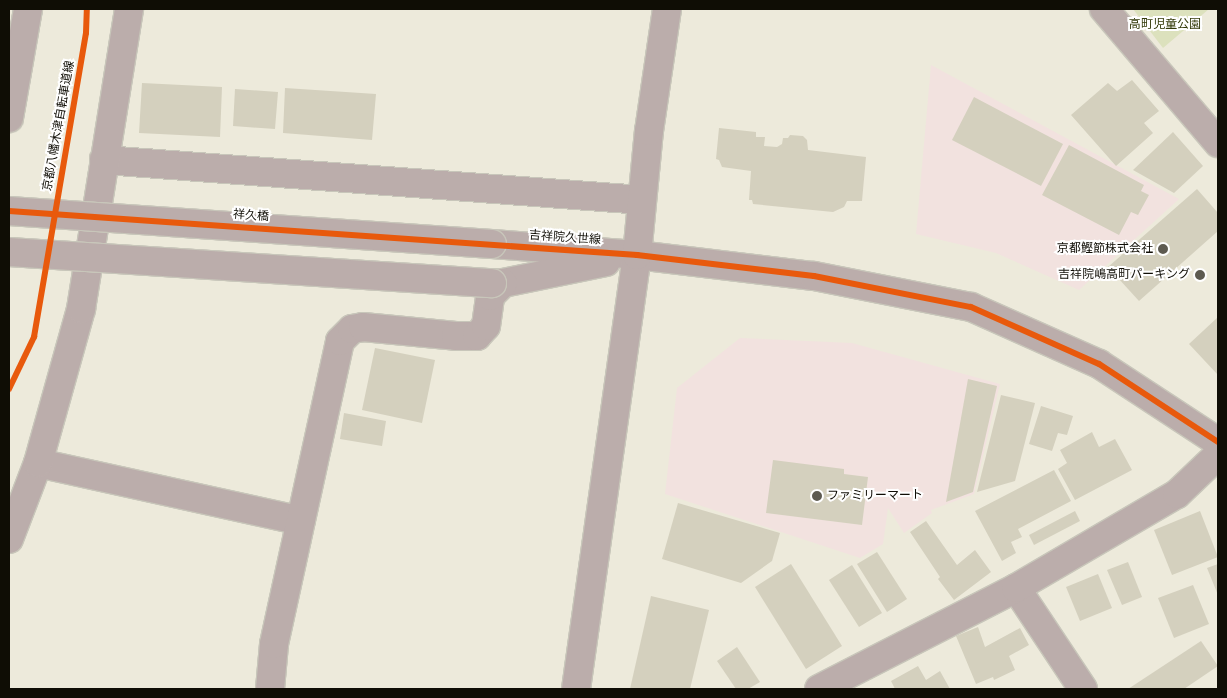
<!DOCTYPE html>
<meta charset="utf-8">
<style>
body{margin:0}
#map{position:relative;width:1227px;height:698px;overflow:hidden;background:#edeadb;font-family:Figtree,"Noto Sans JP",sans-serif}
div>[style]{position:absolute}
.commercial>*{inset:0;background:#f2e2df}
.green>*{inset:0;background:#dce1bd}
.building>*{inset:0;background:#d4d0be}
.roads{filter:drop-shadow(1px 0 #c8c6ba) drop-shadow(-1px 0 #c8c6ba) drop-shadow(0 1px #c8c6ba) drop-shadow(0 -1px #c8c6ba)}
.minor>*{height:28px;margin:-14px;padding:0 14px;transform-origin:14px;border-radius:14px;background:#bbadab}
.bridges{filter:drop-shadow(1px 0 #c8c6ba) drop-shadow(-1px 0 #c8c6ba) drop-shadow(0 1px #c8c6ba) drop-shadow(0 -1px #c8c6ba)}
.minor-bridge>*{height:28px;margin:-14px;padding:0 14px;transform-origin:14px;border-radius:14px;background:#bbadab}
.cycleway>*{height:6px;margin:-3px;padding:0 3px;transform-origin:3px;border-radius:3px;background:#e8590c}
.dots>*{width:14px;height:14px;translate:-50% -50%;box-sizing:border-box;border:2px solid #fff;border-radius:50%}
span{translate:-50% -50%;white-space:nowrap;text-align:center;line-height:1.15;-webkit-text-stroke:4px #fff;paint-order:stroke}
.park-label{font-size:12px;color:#333a09}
.street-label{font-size:12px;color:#0f0d05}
.poi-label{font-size:12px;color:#0f0d05}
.right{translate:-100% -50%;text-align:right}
.left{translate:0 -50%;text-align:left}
.frame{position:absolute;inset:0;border:10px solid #0f0d05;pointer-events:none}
</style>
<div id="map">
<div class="commercial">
<div style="clip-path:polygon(931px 65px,1179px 199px,1079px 290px,996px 253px,916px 234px)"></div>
<div style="clip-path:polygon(740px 338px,852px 343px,1000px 384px,974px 494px,931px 510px,932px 513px,904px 533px,888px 508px,883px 544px,860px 558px,665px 494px,677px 388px)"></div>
</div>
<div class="green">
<div style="clip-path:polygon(1133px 9px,1209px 9px,1163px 48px)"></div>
</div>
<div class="building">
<div style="clip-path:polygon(1132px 80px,1159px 111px,1144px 123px,1153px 133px,1116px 166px,1071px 115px,1108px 83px,1117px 91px)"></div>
<div style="clip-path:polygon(142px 83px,222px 87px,220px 137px,139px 133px)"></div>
<div style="clip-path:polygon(285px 88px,376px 94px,372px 140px,283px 133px)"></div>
<div style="clip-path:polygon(235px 89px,278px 92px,275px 129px,233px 126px)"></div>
<div style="clip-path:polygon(974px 97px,1063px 144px,1041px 186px,952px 140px)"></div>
<div style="clip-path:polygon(719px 128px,756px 132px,756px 137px,765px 137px,764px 146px,777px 147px,782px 144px,783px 138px,788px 138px,790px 135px,803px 136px,807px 140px,808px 150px,866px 157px,862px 201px,847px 201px,844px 207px,833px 212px,753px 204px,752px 200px,749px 200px,751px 171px,722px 167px,719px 160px,716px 159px)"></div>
<div style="clip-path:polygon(1173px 132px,1203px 166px,1174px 193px,1133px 170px)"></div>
<div style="clip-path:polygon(1069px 145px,1144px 185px,1141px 191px,1149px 195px,1138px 215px,1131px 212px,1119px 235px,1042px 195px)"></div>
<div style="clip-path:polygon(1197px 189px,1218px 213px,1218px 231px,1139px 301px,1108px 267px)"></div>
<div style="clip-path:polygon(1218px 317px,1218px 375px,1189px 344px)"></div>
<div style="clip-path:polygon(375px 348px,435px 360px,422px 423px,362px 410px)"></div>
<div style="clip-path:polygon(968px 379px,997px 386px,973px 492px,946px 502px)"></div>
<div style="clip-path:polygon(1001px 395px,1035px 403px,1015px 481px,977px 492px)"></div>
<div style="clip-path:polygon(1041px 406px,1073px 416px,1067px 435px,1058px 433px,1052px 451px,1029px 444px)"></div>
<div style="clip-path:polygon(344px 413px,386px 421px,382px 446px,340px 439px)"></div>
<div style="clip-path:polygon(1092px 432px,1099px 447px,1115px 439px,1132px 470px,1075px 500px,1058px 469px,1067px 463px,1060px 450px)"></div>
<div style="clip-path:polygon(773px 460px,844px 469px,844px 474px,868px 477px,862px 525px,766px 513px)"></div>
<div style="clip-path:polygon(1054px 470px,1071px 501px,1018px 529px,1022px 537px,1011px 542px,1016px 553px,1002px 561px,975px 511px)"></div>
<div style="clip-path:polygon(678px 503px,780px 533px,772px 561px,741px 583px,662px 559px)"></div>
<div style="clip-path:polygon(1075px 511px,1080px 521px,1034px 545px,1029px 535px)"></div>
<div style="clip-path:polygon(1200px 511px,1218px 557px,1172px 575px,1154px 530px)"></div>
<div style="clip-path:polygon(926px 521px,957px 565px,975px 550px,991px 572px,954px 600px,938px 579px,940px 577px,910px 532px)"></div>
<div style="clip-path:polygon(877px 552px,907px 599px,887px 612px,857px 564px)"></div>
<div style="clip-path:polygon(1128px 562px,1142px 597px,1122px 605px,1107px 570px)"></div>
<div style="clip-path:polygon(791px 564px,842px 646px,806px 669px,755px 587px)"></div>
<div style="clip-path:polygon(1218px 564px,1218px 595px,1207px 568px)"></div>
<div style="clip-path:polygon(852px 565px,882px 613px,859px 627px,829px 580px)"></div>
<div style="clip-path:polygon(1098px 574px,1112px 608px,1080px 621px,1066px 587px)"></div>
<div style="clip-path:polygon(1193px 585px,1209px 624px,1174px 638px,1158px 598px)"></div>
<div style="clip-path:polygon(651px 596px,709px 610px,690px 689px,630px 689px)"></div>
<div style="clip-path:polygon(978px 627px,985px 647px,1020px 628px,1029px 645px,1009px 656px,1015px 670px,994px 680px,993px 677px,976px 684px,956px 636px)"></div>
<div style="clip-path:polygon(1201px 641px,1218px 666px,1184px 689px,1128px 689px)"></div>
<div style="clip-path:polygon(737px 647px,760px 682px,748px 689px,736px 689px,717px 661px)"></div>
<div style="clip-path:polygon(918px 666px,926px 680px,940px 671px,950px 689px,895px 689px,891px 681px)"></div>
</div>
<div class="roads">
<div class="minor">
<div style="left:1104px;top:9px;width:176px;rotate:49.6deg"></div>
<div style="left:9px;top:118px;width:111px;rotate:-80.1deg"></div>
<div style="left:104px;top:160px;width:539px;rotate:4.25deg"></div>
<div style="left:492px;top:244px;width:145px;rotate:4.3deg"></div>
<div style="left:637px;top:255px;width:178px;rotate:6.8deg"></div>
<div style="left:814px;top:276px;width:160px;rotate:11.2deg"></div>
<div style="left:971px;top:307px;width:140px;rotate:24deg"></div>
<div style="left:1099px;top:364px;width:142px;rotate:33.2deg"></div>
<div style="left:492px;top:283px;width:11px"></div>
<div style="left:503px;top:283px;width:105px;rotate:-11.5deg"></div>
<div style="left:38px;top:463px;width:269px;rotate:12.4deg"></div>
<div style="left:9px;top:539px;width:81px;rotate:-69.1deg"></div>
<div style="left:38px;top:463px;width:160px;rotate:-74.4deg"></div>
<div style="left:81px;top:309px;width:304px;rotate:-80.9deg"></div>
<div style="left:1016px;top:588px;width:121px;rotate:56.4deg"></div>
<div style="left:270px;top:689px;width:45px;rotate:-84.9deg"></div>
<div style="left:274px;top:644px;width:310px;rotate:-77.7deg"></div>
<div style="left:340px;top:341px;width:17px;rotate:-45deg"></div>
<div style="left:352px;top:329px;width:11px;rotate:-10deg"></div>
<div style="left:363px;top:327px;width:93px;rotate:5.5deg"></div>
<div style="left:456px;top:336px;width:21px"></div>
<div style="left:477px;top:336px;width:13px;rotate:-48deg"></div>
<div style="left:486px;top:326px;width:30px;rotate:-82deg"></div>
<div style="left:490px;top:296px;width:18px;rotate:-45deg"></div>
<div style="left:576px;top:689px;width:438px;rotate:-82deg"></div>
<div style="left:637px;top:255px;width:125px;rotate:-84.5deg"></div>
<div style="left:649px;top:131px;width:123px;rotate:-81.6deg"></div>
<div style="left:819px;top:689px;width:221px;rotate:-27.1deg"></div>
<div style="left:1016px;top:588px;width:186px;rotate:-30.3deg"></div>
<div style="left:1177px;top:494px;width:57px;rotate:-43.6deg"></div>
</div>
</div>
<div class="bridges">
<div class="minor-bridge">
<div style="left:9px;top:211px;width:484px;rotate:3.9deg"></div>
<div style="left:9px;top:252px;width:484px;rotate:3.7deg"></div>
</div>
</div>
<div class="cycleway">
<div style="left:9px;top:211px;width:630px;rotate:4.01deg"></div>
<div style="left:637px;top:255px;width:178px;rotate:6.8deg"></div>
<div style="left:814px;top:276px;width:160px;rotate:11.2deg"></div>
<div style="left:971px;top:307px;width:140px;rotate:24deg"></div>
<div style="left:1099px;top:364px;width:142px;rotate:33.2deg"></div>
<div style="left:9px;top:389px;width:58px;rotate:-64.3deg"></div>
<div style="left:34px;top:337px;width:308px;rotate:-80.3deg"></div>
<div style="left:86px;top:33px;width:24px;rotate:-88deg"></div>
</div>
<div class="dots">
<div style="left:1163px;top:249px;background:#5d5a50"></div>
<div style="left:1200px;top:275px;background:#5d5a50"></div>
<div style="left:817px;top:496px;background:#5d5a50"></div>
</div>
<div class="park-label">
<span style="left:1165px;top:25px">高町児童公園</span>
</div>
<div class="street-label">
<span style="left:59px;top:126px;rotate:-80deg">京都八幡木津自転車道線</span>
<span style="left:251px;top:216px;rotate:4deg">祥久橋</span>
<span style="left:565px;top:238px;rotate:4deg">吉祥院久世線</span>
</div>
<div class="poi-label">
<span class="right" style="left:1153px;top:249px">京都鰹節株式会社</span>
<span class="right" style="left:1190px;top:275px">吉祥院嶋高町パーキング</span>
<span class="left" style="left:827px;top:496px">ファミリーマート</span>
</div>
<div class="frame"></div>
</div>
